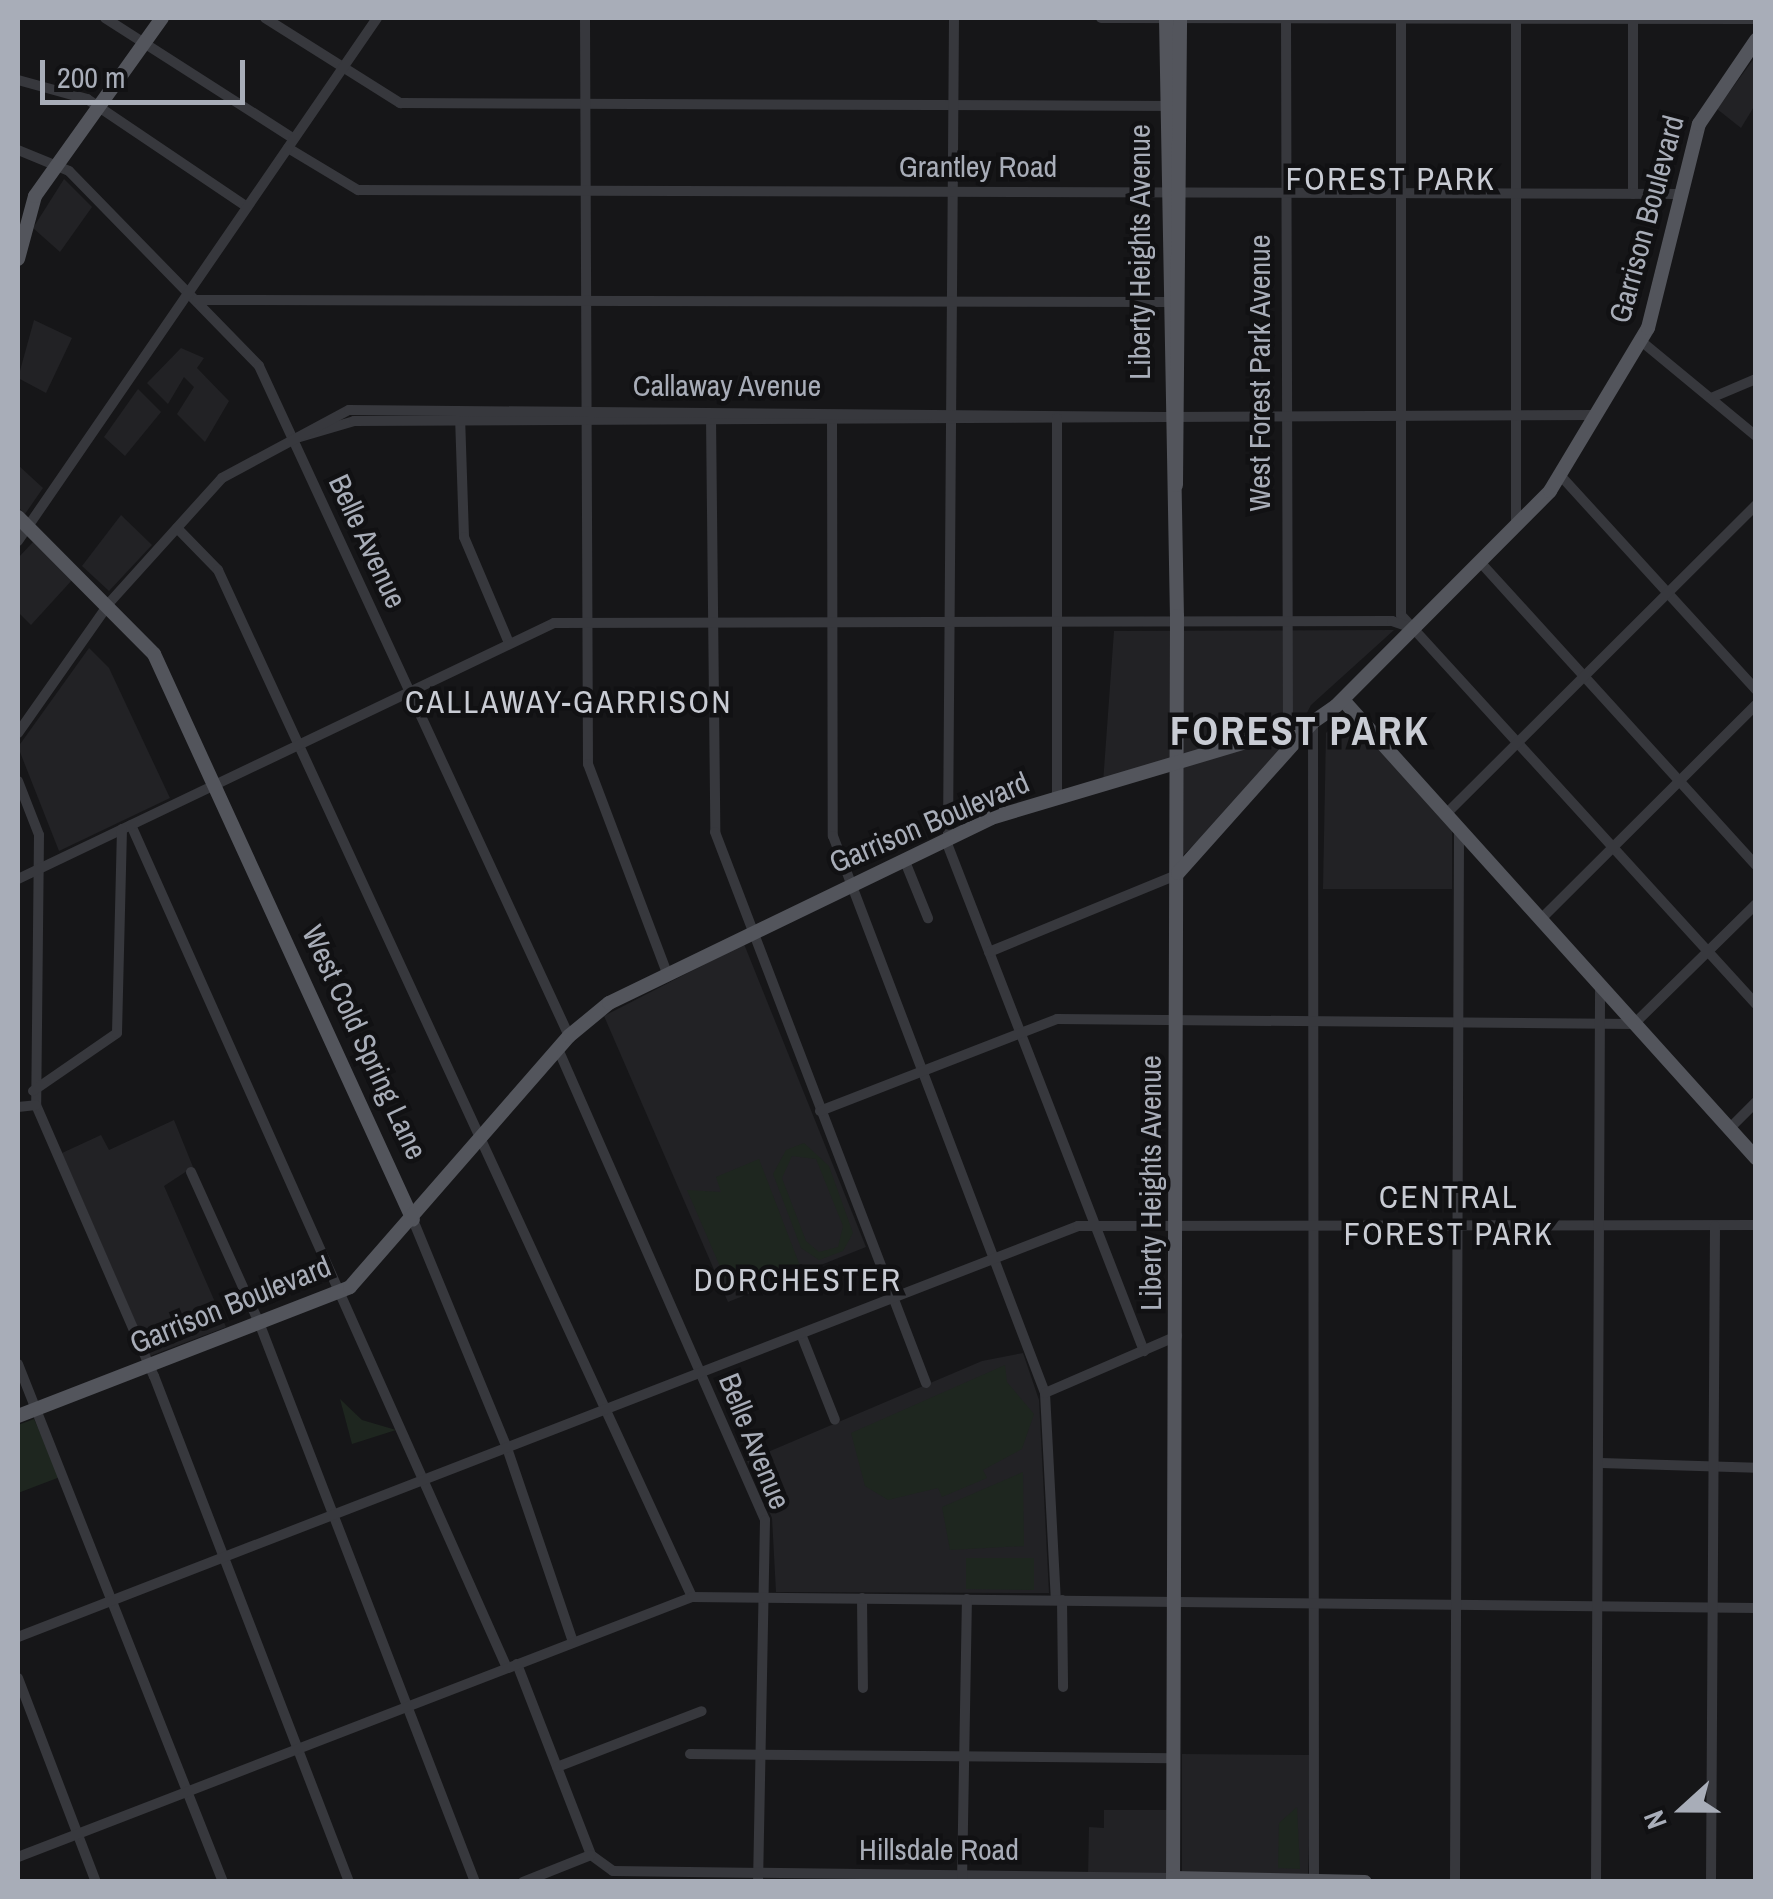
<!DOCTYPE html>
<style>
body{margin:0}
#map{position:relative;width:1773px;height:1899px;overflow:hidden;background:#161618;font-family:"Archivo Narrow",sans-serif}
div>[style]{position:absolute}
.built>*{inset:0;background:#222225}
.green>*{inset:0;background:#1e261f}
.minor>*{height:10px;margin:-5px;padding:0 5px;transform-origin:5px;border-radius:5px;background:#37383d}
.major>*{height:14px;margin:-7px;padding:0 7px;transform-origin:7px;border-radius:7px;background:#53555c}
span{translate:-50% -50%;white-space:nowrap;text-align:center;line-height:1.15;-webkit-text-stroke:9px #111113;paint-order:stroke}
.street-label{font-size:30px;color:#a8adb8}
.neighbourhood-label{font-size:32px;color:#c9ccd4;letter-spacing:2.5px}
.district-label{font-size:40px;color:#c9ccd4;font-weight:700;letter-spacing:2.5px}
.frame{position:absolute;inset:0;border:20px solid #a8adb8;pointer-events:none}
.north{position:absolute;left:1633px;top:1759px;width:100px;height:100px;-webkit-text-stroke:8px #111113;paint-order:stroke;rotate:249deg;font-size:28px;font-weight:700;line-height:40px;text-align:center;color:#a8adb8}
.north::after{content:'';display:block;margin:auto;width:35px;height:45px;background:#a8adb8;clip-path:polygon(50% 0,100% 100%,50% 72%,0 100%)}
.scale{position:absolute;left:40px;top:60px;width:205px;height:45px;box-sizing:border-box;border:5px solid #a8adb8;border-top:0;padding-left:12px;font-size:30px;line-height:35px;white-space:nowrap;color:#a8adb8;-webkit-text-stroke:8px #111113;paint-order:stroke}
</style>
<div id="map">
<div class="built">
<div style="clip-path:polygon(1755px 57px,1755px 105px,1741px 128px,1717px 109px)"></div>
<div style="clip-path:polygon(64px 179px,92px 207px,60px 252px,33px 228px)"></div>
<div style="clip-path:polygon(34px 320px,72px 338px,46px 393px,18px 378px)"></div>
<div style="clip-path:polygon(181px 348px,204px 358px,197px 368px,229px 401px,205px 442px,177px 414px,194px 387px,184px 377px,168px 404px,147px 383px)"></div>
<div style="clip-path:polygon(138px 389px,161px 412px,125px 456px,104px 437px)"></div>
<div style="clip-path:polygon(18px 465px,43px 488px,25px 514px,18px 507px)"></div>
<div style="clip-path:polygon(121px 515px,152px 545px,109px 591px,82px 566px)"></div>
<div style="clip-path:polygon(33px 542px,73px 579px,31px 625px,18px 612px,18px 558px)"></div>
<div style="clip-path:polygon(1394px 630px,1311px 705px,1282px 760px,1177px 861px,1176px 762px,1103px 783px,1114px 631px)"></div>
<div style="clip-path:polygon(89px 648px,109px 668px,170px 798px,59px 851px,18px 747px)"></div>
<div style="clip-path:polygon(1345px 713px,1452px 830px,1452px 889px,1323px 889px,1326px 733px)"></div>
<div style="clip-path:polygon(744px 944px,866px 1247px,728px 1302px,604px 1016px)"></div>
<div style="clip-path:polygon(174px 1120px,193px 1167px,164px 1186px,226px 1327px,150px 1356px,62px 1153px,101px 1135px,109px 1150px)"></div>
<div style="clip-path:polygon(1023px 1353px,1039px 1400px,1049px 1593px,776px 1592px,772px 1518px,747px 1461px,982px 1361px)"></div>
<div style="clip-path:polygon(1182px 1754px,1312px 1755px,1308px 1875px,1088px 1877px,1089px 1827px,1104px 1828px,1104px 1810px,1174px 1810px,1174px 1872px,1182px 1873px)"></div>
</div>
<div class="green">
<div style="clip-path:polygon(evenodd,804px 1143px,829px 1166px,853px 1233px,843px 1251px,819px 1260px,801px 1248px,773px 1174px,786px 1150px,804px 1143px,792px 1156px,816px 1159px,843px 1226px,838px 1247px,819px 1252px,806px 1241px,782px 1178px,792px 1156px)"></div>
<div style="clip-path:polygon(759px 1159px,800px 1266px,731px 1292px,687px 1190px,721px 1192px,716px 1177px)"></div>
<div style="clip-path:polygon(1005px 1365px,1007px 1382px,1034px 1414px,1022px 1449px,983px 1470px,987px 1478px,942px 1497px,938px 1488px,888px 1500px,865px 1486px,851px 1433px)"></div>
<div style="clip-path:polygon(340px 1399px,362px 1420px,396px 1430px,352px 1444px)"></div>
<div style="clip-path:polygon(34px 1419px,60px 1477px,18px 1493px,18px 1425px)"></div>
<div style="clip-path:polygon(1023px 1472px,1024px 1546px,950px 1550px,942px 1507px)"></div>
<div style="clip-path:polygon(966px 1558px,1034px 1558px,1034px 1590px,966px 1589px)"></div>
<div style="clip-path:polygon(1297px 1807px,1300px 1869px,1278px 1868px,1279px 1823px)"></div>
</div>
<div class="minor">
<div style="left:105px;top:18px;width:224px;rotate:32.6deg"></div>
<div style="left:265px;top:18px;width:160px;rotate:32.2deg"></div>
<div style="left:400px;top:103px;width:774px;rotate:0.22deg"></div>
<div style="left:585px;top:18px;width:746px;rotate:89.77deg"></div>
<div style="left:588px;top:764px;width:223px;rotate:69.3deg"></div>
<div style="left:954px;top:18px;width:828px;rotate:90.42deg"></div>
<div style="left:948px;top:846px;width:542px;rotate:68.79deg"></div>
<div style="left:1101px;top:18px;width:655px;rotate:0.09deg"></div>
<div style="left:1286px;top:18px;width:711px;rotate:89.84deg"></div>
<div style="left:1401px;top:18px;width:597px;rotate:90deg"></div>
<div style="left:1401px;top:615px;width:527px;rotate:47.62deg"></div>
<div style="left:1516px;top:18px;width:508px;rotate:90deg"></div>
<div style="left:1633px;top:18px;width:176px;rotate:90deg"></div>
<div style="left:18px;top:80px;width:72px;rotate:15.4deg"></div>
<div style="left:87px;top:99px;width:193px;rotate:34deg"></div>
<div style="left:288px;top:148px;width:82px;rotate:31deg"></div>
<div style="left:358px;top:190px;width:1323px;rotate:0.17deg"></div>
<div style="left:18px;top:150px;width:55px;rotate:22.4deg"></div>
<div style="left:69px;top:171px;width:272px;rotate:45.7deg"></div>
<div style="left:259px;top:366px;width:738px;rotate:65.17deg"></div>
<div style="left:197px;top:300px;width:977px;rotate:0.12deg"></div>
<div style="left:1641px;top:341px;width:149px;rotate:39.6deg"></div>
<div style="left:1711px;top:398px;width:49px;rotate:-22.9deg"></div>
<div style="left:460px;top:416px;width:121px;rotate:88.1deg"></div>
<div style="left:464px;top:537px;width:115px;rotate:67deg"></div>
<div style="left:711px;top:416px;width:416px;rotate:89.4deg"></div>
<div style="left:715px;top:832px;width:590px;rotate:69.05deg"></div>
<div style="left:832px;top:417px;width:419px;rotate:89.9deg"></div>
<div style="left:833px;top:836px;width:596px;rotate:69.16deg"></div>
<div style="left:1045px;top:1393px;width:207px;rotate:87deg"></div>
<div style="left:293px;top:439px;width:64px;rotate:-16.4deg"></div>
<div style="left:354px;top:421px;width:1242px;rotate:-0.28deg"></div>
<div style="left:1560px;top:475px;width:291px;rotate:47.6deg"></div>
<div style="left:177px;top:528px;width:59px;rotate:45.7deg"></div>
<div style="left:218px;top:570px;width:1131px;rotate:65.22deg"></div>
<div style="left:18px;top:541px;width:634px;rotate:-55.53deg"></div>
<div style="left:1481px;top:563px;width:408px;rotate:47.7deg"></div>
<div style="left:1313px;top:722px;width:1158px;rotate:89.95deg"></div>
<div style="left:18px;top:733px;width:160px;rotate:-54.9deg"></div>
<div style="left:110px;top:602px;width:167px;rotate:-47.9deg"></div>
<div style="left:222px;top:478px;width:144px;rotate:-28.2deg"></div>
<div style="left:349px;top:410px;width:817px;rotate:0.49deg"></div>
<div style="left:18px;top:781px;width:58px;rotate:68.7deg"></div>
<div style="left:39px;top:835px;width:270px;rotate:90.6deg"></div>
<div style="left:36px;top:1105px;width:296px;rotate:66.5deg"></div>
<div style="left:154px;top:1376px;width:542px;rotate:68.92deg"></div>
<div style="left:1057px;top:797px;width:379px;rotate:-90deg"></div>
<div style="left:1446px;top:814px;width:438px;rotate:-44.9deg"></div>
<div style="left:131px;top:825px;width:923px;rotate:65.96deg"></div>
<div style="left:904px;top:859px;width:64px;rotate:67.9deg"></div>
<div style="left:18px;top:879px;width:594px;rotate:-25.53deg"></div>
<div style="left:554px;top:623px;width:838px;rotate:-0.14deg"></div>
<div style="left:1392px;top:621px;width:24px;rotate:19deg"></div>
<div style="left:1541px;top:919px;width:303px;rotate:-44.9deg"></div>
<div style="left:989px;top:952px;width:203px;rotate:-22.3deg"></div>
<div style="left:558px;top:1049px;width:514px;rotate:66.27deg"></div>
<div style="left:765px;top:1520px;width:362px;rotate:91.1deg"></div>
<div style="left:33px;top:1091px;width:102px;rotate:-34.6deg"></div>
<div style="left:117px;top:1033px;width:204px;rotate:-88.6deg"></div>
<div style="left:18px;top:1107px;width:18px;rotate:-6deg"></div>
<div style="left:820px;top:1111px;width:254px;rotate:-21.2deg"></div>
<div style="left:1057px;top:1019px;width:577px;rotate:0.5deg"></div>
<div style="left:1634px;top:1024px;width:171px;rotate:-44.5deg"></div>
<div style="left:1729px;top:1129px;width:38px;rotate:-45deg"></div>
<div style="left:191px;top:1172px;width:168px;rotate:65.7deg"></div>
<div style="left:260px;top:1325px;width:597px;rotate:68.89deg"></div>
<div style="left:413px;top:1220px;width:247px;rotate:67.6deg"></div>
<div style="left:507px;top:1448px;width:205px;rotate:71.2deg"></div>
<div style="left:801px;top:1334px;width:92px;rotate:68.4deg"></div>
<div style="left:18px;top:1364px;width:557px;rotate:68.41deg"></div>
<div style="left:1045px;top:1393px;width:144px;rotate:-23.4deg"></div>
<div style="left:1601px;top:1463px;width:155px;rotate:1.8deg"></div>
<div style="left:862px;top:1598px;width:90px;rotate:89.4deg"></div>
<div style="left:1062px;top:1600px;width:87px;rotate:89.3deg"></div>
<div style="left:18px;top:1637px;width:1137px;rotate:-21.19deg"></div>
<div style="left:1078px;top:1226px;width:678px;rotate:-0.08deg"></div>
<div style="left:517px;top:1664px;width:205px;rotate:68.8deg"></div>
<div style="left:591px;top:1855px;width:27px;rotate:36deg"></div>
<div style="left:613px;top:1871px;width:560px;rotate:0.72deg"></div>
<div style="left:18px;top:1678px;width:218px;rotate:69.1deg"></div>
<div style="left:690px;top:1754px;width:484px;rotate:0.5deg"></div>
<div style="left:557px;top:1767px;width:155px;rotate:-21.1deg"></div>
<div style="left:18px;top:1857px;width:722px;rotate:-21.09deg"></div>
<div style="left:692px;top:1597px;width:1064px;rotate:0.59deg"></div>
<div style="left:523px;top:1882px;width:73px;rotate:-21.7deg"></div>
<div style="left:962px;top:1882px;width:283px;rotate:-89deg"></div>
<div style="left:1455px;top:1882px;width:1053px;rotate:-89.78deg"></div>
<div style="left:1596px;top:1882px;width:897px;rotate:-89.74deg"></div>
<div style="left:1711px;top:1882px;width:656px;rotate:-89.65deg"></div>
</div>
<div class="major">
<div style="left:1166px;top:18px;width:598px;rotate:88.95deg"></div>
<div style="left:1177px;top:616px;width:1266px;rotate:90.18deg"></div>
<div style="left:18px;top:259px;width:65px;rotate:-74.9deg"></div>
<div style="left:35px;top:196px;width:219px;rotate:-54.5deg"></div>
<div style="left:1176px;top:485px;width:467px;rotate:-89.5deg"></div>
<div style="left:18px;top:517px;width:193px;rotate:45.2deg"></div>
<div style="left:154px;top:654px;width:622px;rotate:65.41deg"></div>
<div style="left:1343px;top:700px;width:617px;rotate:47.96deg"></div>
<div style="left:1178px;top:873px;width:203px;rotate:-48.2deg"></div>
<div style="left:18px;top:1416px;width:356px;rotate:-21.2deg"></div>
<div style="left:350px;top:1287px;width:333px;rotate:-48.9deg"></div>
<div style="left:569px;top:1036px;width:52px;rotate:-39.5deg"></div>
<div style="left:609px;top:1003px;width:424px;rotate:-25.8deg"></div>
<div style="left:991px;top:818px;width:336px;rotate:-16.6deg"></div>
<div style="left:1313px;top:722px;width:28px;rotate:-35deg"></div>
<div style="left:1336px;top:706px;width:303px;rotate:-45.1deg"></div>
<div style="left:1550px;top:491px;width:190px;rotate:-59deg"></div>
<div style="left:1648px;top:328px;width:210px;rotate:-76deg"></div>
<div style="left:1699px;top:124px;width:102px;rotate:-55.8deg"></div>
<div style="left:1173px;top:1878px;width:192px;rotate:1.2deg"></div>
</div>
<div class="street-label">
<span style="left:978px;top:166px">Grantley Road</span>
<span style="left:1646px;top:219px;rotate:-75deg">Garrison Boulevard</span>
<span style="left:1139px;top:252px;rotate:-90deg">Liberty Heights Avenue</span>
<span style="left:1259px;top:373px;rotate:-90deg">West Forest Park Avenue</span>
<span style="left:727px;top:385px">Callaway Avenue</span>
<span style="left:368px;top:541px;rotate:65deg">Belle Avenue</span>
<span style="left:929px;top:822px;rotate:-23deg">Garrison Boulevard</span>
<span style="left:365px;top:1042px;rotate:65deg">West Cold Spring Lane</span>
<span style="left:1150px;top:1183px;rotate:-90deg">Liberty Heights Avenue</span>
<span style="left:230px;top:1304px;rotate:-22deg">Garrison Boulevard</span>
<span style="left:755px;top:1441px;rotate:68deg">Belle Avenue</span>
<span style="left:939px;top:1849px">Hillsdale Road</span>
</div>
<div class="neighbourhood-label">
<span style="left:1391px;top:179px">FOREST PARK</span>
<span style="left:569px;top:702px">CALLAWAY-GARRISON</span>
<span style="left:1449px;top:1216px">CENTRAL<br>FOREST PARK</span>
<span style="left:798px;top:1280px">DORCHESTER</span>
</div>
<div class="district-label">
<span style="left:1300px;top:731px">FOREST PARK</span>
</div>
<div class="frame"></div>
<div class="north">N</div>
<div class="scale">200 m</div>
</div>
